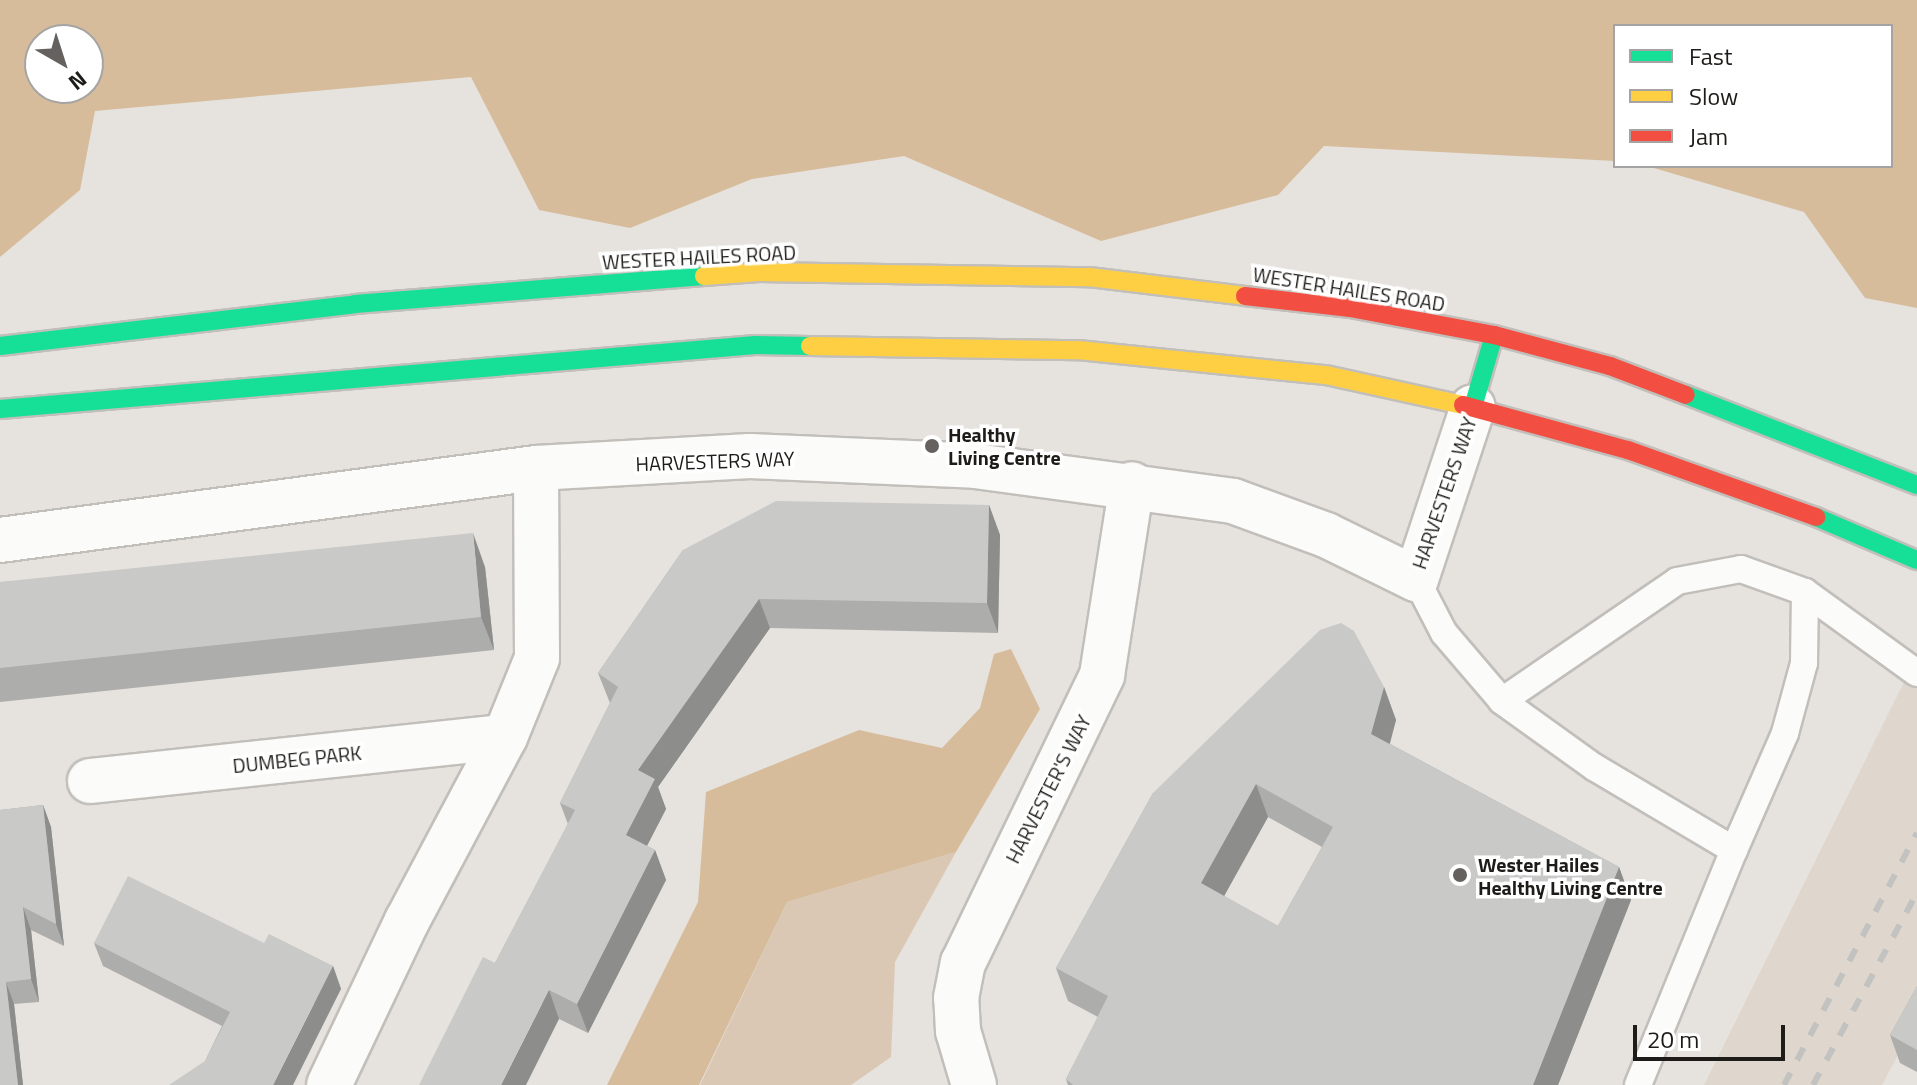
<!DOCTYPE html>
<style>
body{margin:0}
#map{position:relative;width:1917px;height:1085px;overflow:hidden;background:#e6e2de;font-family:"Titillium Web",sans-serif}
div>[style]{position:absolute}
.built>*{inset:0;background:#dfd7cd}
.green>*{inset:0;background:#dac8b4}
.forest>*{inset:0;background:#d7bc9c}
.roads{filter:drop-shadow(2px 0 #c2bfbb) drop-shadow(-2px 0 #c2bfbb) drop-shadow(0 2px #c2bfbb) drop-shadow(0 -2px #c2bfbb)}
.lane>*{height:26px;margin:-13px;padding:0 13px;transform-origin:13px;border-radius:13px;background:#fbfbfa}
.street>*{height:44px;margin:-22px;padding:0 22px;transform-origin:22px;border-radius:22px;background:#fbfbfa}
.fast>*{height:18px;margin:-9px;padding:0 9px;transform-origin:9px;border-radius:9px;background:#16e098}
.slow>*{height:18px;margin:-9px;padding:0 9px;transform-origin:9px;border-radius:9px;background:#ffcf43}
.jam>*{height:18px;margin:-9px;padding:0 9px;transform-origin:9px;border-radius:9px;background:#f24e42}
.rail>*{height:6px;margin-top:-3px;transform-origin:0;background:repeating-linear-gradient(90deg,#c2c2c0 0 14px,transparent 0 28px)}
.wall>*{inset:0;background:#adadac}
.shaded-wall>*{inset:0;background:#8d8d8c}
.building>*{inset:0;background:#c9c9c8}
.dots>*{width:22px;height:22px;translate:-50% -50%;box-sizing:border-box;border:4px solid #fff;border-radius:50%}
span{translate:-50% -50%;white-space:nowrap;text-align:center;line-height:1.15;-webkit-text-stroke:7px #fff;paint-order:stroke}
.street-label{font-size:20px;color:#1e1c19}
.poi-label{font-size:20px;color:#1e1c19;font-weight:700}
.left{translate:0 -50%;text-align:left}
.legend{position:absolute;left:1613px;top:24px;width:280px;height:144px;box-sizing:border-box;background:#fff;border:2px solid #a5a4a3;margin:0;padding:10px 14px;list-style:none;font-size:24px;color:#1e1c19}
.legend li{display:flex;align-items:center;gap:16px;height:40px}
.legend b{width:40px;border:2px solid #a5a4a3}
.north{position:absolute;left:24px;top:24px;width:80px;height:80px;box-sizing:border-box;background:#fff;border:2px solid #a5a4a3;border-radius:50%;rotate:141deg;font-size:22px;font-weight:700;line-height:32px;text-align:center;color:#1e1c19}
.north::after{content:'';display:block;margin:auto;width:28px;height:36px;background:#64615e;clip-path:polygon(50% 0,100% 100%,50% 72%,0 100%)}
.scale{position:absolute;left:1633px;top:1025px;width:152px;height:36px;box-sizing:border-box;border:4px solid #1e1c19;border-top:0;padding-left:10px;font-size:24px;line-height:28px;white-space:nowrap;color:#1e1c19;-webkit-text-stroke:6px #fff;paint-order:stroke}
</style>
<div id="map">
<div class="built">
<div style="clip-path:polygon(1917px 656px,1917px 1019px,1882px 1085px,1704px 1085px)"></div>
</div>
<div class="green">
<div style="clip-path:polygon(956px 852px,895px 962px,891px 1057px,851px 1085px,700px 1085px,787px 902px)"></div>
</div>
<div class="forest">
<div style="clip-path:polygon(evenodd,0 0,1917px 0,1917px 308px,1865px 298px,1804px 212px,1647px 166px,1891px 166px,1891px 26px,1615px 26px,1615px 161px,1324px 146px,1278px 195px,1101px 241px,904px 156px,752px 179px,630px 228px,539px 210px,471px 77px,95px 111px,80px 190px,0 257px,0 0,40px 40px,88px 40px,88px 88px,40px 88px,40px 40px)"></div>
<div style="clip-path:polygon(1011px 649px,1040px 709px,956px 852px,787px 902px,699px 1085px,607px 1085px,698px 902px,706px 792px,859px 730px,942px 748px,980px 708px,994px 654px)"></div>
</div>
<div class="roads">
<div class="lane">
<div style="left:1416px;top:579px;width:61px;rotate:62.6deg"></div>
<div style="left:1444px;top:633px;width:89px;rotate:49.5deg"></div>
<div style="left:1502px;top:701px;width:113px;rotate:35.7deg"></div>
<div style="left:1594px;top:767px;width:163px;rotate:30.7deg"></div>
<div style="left:1734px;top:850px;width:128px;rotate:-66.4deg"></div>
<div style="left:1785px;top:733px;width:73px;rotate:-74.8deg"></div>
<div style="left:1804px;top:663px;width:71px;rotate:-89.2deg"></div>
<div style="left:1502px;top:701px;width:212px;rotate:-34.4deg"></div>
<div style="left:1677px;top:581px;width:65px;rotate:-10.6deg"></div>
<div style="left:1741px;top:569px;width:68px;rotate:19.8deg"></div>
<div style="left:1805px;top:592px;width:138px;rotate:35.9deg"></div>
<div style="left:1638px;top:1085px;width:254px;rotate:-67.8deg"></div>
</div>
<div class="street">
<div style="left:0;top:540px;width:541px;rotate:-7.65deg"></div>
<div style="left:536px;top:468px;width:214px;rotate:-3.2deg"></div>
<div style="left:750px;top:456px;width:225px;rotate:2.5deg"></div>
<div style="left:975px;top:466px;width:260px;rotate:7.7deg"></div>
<div style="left:1233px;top:501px;width:99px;rotate:20.1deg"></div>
<div style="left:1326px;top:535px;width:100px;rotate:26.1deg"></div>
<div style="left:1416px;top:579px;width:181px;rotate:-71.7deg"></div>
<div style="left:90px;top:781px;width:417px;rotate:-6.1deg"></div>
<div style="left:329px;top:1085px;width:182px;rotate:-64.6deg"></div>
<div style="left:407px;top:921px;width:208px;rotate:-62deg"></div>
<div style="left:505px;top:737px;width:85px;rotate:-67.9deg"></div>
<div style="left:537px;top:658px;width:190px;rotate:-90.3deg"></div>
<div style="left:974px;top:1085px;width:56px;rotate:-106.5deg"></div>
<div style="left:958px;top:1031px;width:33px;rotate:-93deg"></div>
<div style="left:956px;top:998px;width:36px;rotate:-79deg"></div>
<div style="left:963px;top:963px;width:320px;rotate:-64.2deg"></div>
<div style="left:1102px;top:675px;width:193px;rotate:-81.1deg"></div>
</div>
<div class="fast">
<div style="left:0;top:346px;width:357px;rotate:-6.7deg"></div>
<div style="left:355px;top:304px;width:350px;rotate:-4.6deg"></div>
<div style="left:1686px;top:395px;width:248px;rotate:21.3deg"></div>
<div style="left:1473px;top:407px;width:75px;rotate:-73.7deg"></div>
<div style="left:0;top:409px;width:758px;rotate:-4.85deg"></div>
<div style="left:755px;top:345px;width:55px;rotate:1deg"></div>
<div style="left:1816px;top:517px;width:110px;rotate:23.1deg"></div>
</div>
<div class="slow">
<div style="left:704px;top:276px;width:55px;rotate:-4.2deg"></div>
<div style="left:759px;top:272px;width:330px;rotate:0.9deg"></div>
<div style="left:1089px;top:277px;width:157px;rotate:6.9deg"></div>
<div style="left:810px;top:346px;width:268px;rotate:0.9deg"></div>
<div style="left:1078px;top:350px;width:249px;rotate:5.8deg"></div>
<div style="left:1326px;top:375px;width:140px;rotate:12.4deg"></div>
</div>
<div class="jam">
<div style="left:1245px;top:296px;width:106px;rotate:6.5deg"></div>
<div style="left:1350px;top:308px;width:147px;rotate:10.6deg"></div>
<div style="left:1494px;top:335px;width:120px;rotate:15deg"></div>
<div style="left:1610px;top:366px;width:81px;rotate:20.9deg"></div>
<div style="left:1463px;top:405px;width:171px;rotate:15.3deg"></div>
<div style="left:1628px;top:450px;width:200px;rotate:19.6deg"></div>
</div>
</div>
<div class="rail">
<div style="left:1784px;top:1085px;width:285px;rotate:-62.2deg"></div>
<div style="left:1813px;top:1085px;width:218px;rotate:-61.6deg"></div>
</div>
<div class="wall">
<div style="clip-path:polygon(989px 505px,1000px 535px,998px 633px,770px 628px,658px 787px,666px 809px,647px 846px,655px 850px,666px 880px,588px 1033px,559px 1019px,495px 963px,568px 824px,560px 803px,610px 703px,598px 673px,683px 550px)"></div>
<div style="clip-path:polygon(485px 567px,494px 650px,0 702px,0 582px)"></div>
<div style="clip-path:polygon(evenodd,1384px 687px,1396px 720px,1390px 744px,1619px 867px,1631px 900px,1558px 1085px,1068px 1085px,1066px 1079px,1098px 1017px,1068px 1001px,1056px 968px,1153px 793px,1384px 687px,1268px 817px,1322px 847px,1278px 926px,1224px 896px,1268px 817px)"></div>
<div style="clip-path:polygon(43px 805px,51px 827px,64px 946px,31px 930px,39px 1002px,14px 1004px,23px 1085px,0 1085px,0 810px)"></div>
<div style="clip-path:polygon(94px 943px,264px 943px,333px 966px,341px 989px,205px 1061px,222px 1026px,103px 966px)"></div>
<div style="clip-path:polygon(1917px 986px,1917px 1072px,1900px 1063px,1890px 1035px)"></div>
</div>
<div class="shaded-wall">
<div style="clip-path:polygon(989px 505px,1000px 535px,998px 633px,987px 603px)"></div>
<div style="clip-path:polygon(473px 533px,485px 567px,494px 650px,481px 617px)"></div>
<div style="clip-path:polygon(759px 599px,770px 628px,658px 787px,666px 809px,637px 865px,626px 835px,638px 770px)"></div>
<div style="clip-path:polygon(1384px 687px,1396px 720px,1383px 767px,1371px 734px)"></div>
<div style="clip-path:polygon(1256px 784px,1268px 817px,1213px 916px,1201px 883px)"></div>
<div style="clip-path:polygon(43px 805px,51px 827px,64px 946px,56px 924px)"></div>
<div style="clip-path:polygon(655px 850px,666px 880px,588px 1033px,577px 1004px)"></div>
<div style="clip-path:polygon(1619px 867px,1631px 900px,1558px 1085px,1533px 1085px)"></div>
<div style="clip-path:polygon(23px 907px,31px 930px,39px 1002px,31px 979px)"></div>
<div style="clip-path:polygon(333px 966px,341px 989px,293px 1085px,273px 1085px)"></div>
<div style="clip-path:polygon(6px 982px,14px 1004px,23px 1085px,18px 1085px)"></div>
<div style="clip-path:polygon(549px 990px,559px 1019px,526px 1085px,501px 1085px)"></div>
</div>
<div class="building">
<div style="clip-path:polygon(776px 501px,989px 505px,987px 603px,759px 599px,638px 770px,655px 779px,626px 835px,655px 850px,577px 1004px,549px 990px,501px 1085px,419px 1085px,483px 957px,495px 963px,575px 810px,560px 803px,618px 687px,598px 673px,683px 550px)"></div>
<div style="clip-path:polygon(473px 533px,481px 617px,0 668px,0 582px)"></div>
<div style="clip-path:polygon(evenodd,1341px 623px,1354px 631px,1384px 687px,1371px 734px,1619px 867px,1533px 1085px,1073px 1085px,1066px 1079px,1108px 996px,1056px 968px,1153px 793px,1320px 630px,1341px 623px,1256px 784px,1333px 827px,1278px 926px,1201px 883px,1256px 784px)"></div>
<div style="clip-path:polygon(43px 805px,56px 924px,23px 907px,31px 979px,6px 982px,18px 1085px,0 1085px,0 810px)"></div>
<div style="clip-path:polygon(128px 876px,264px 943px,269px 934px,333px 966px,273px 1085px,169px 1085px,205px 1061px,230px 1012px,94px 943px)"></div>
<div style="clip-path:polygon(1917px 986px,1917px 1050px,1890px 1035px)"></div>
</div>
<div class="dots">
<div style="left:932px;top:446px;background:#64615e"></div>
<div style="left:1460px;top:875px;background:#64615e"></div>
</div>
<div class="street-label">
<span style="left:699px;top:257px;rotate:-3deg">WESTER HAILES ROAD</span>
<span style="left:1349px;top:289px;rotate:9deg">WESTER HAILES ROAD</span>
<span style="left:715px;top:461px;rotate:-2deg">HARVESTERS WAY</span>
<span style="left:1444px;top:493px;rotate:-71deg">HARVESTERS WAY</span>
<span style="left:297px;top:759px;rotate:-6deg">DUMBEG PARK</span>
<span style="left:1048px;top:789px;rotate:-63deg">HARVESTER'S WAY</span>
</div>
<div class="poi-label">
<span class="left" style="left:948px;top:446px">Healthy<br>Living Centre</span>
<span class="left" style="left:1478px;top:876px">Wester Hailes<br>Healthy Living Centre</span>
</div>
<ul class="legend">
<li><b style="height:10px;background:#16e098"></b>Fast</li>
<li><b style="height:10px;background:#ffcf43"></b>Slow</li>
<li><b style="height:10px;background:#f24e42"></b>Jam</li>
</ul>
<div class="north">N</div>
<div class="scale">20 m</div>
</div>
